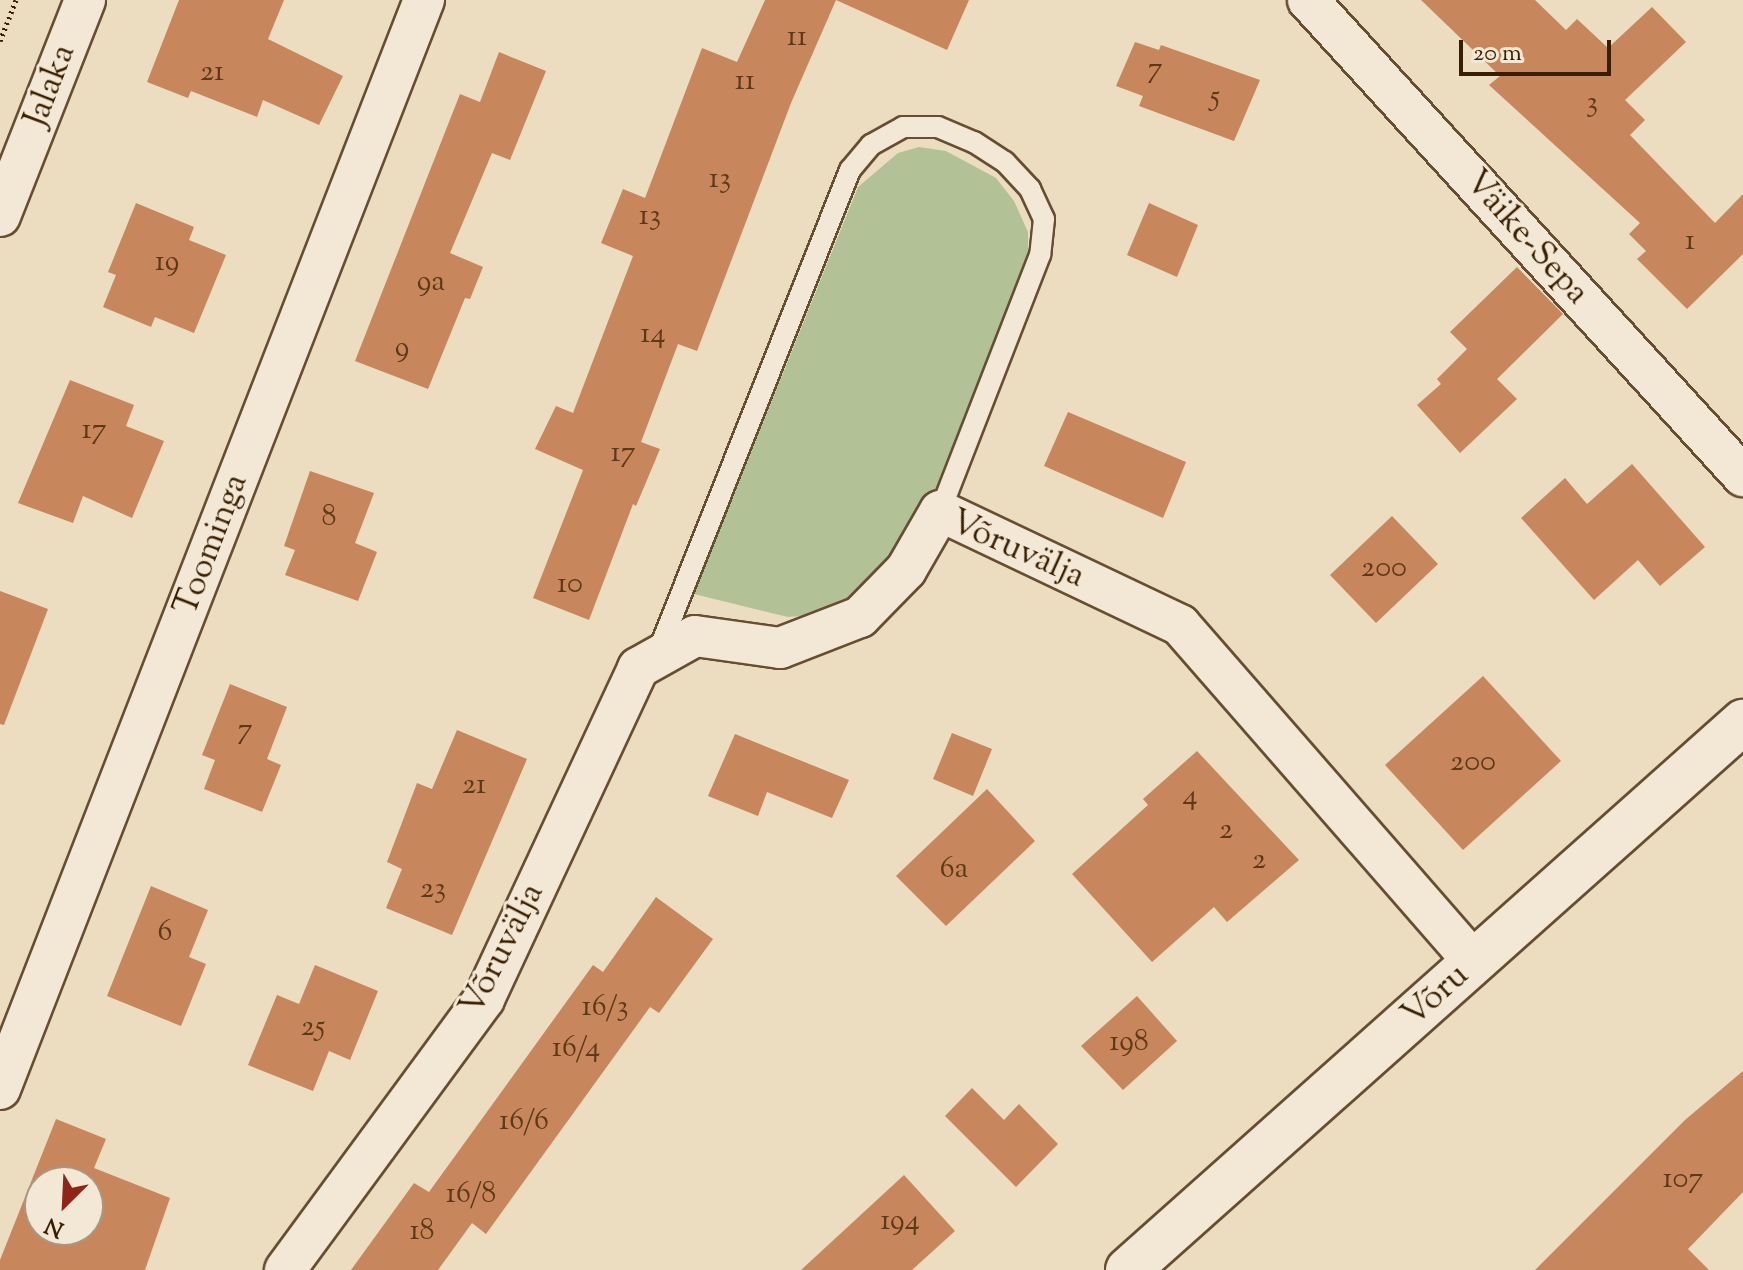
<!DOCTYPE html>
<meta charset="utf-8">
<style>
body{margin:0}
#map{position:relative;width:1743px;height:1270px;overflow:hidden;background:#ecdcc0;font-family:"Sorts Mill Goudy",serif}
div>[style]{position:absolute}
.green>*{inset:0;background:#b2c296}
.building>*{inset:0;background:#c8865d}
.path>*{height:5px;margin-top:-2.5px;transform-origin:0;background:repeating-linear-gradient(90deg,#391f01 0 2px,transparent 0 6px)}
.roads{filter:drop-shadow(2px 0 #664e31) drop-shadow(-2px 0 #664e31) drop-shadow(0 2px #664e31) drop-shadow(0 -2px #664e31)}
.lane>*{height:20px;margin:-10px;padding:0 10px;transform-origin:10px;border-radius:10px;background:#f3e8d6}
.street>*{height:40px;margin:-20px;padding:0 20px;transform-origin:20px;border-radius:20px;background:#f3e8d6}
.secondary>*{height:44px;margin:-22px;padding:0 22px;transform-origin:22px;border-radius:22px;background:#f3e8d6}
span{translate:-50% -50%;white-space:nowrap;text-align:center;line-height:1.15;-webkit-text-stroke:6px #f3e8d6;paint-order:stroke}
.number-label{font-size:30px;color:#5d3918}
.number-label span{-webkit-text-stroke-width:0}
.street-label{font-size:34px;color:#391f01}
.north{position:absolute;left:24px;top:1166px;width:80px;height:80px;box-sizing:border-box;background:#f3e8d6;border:2px solid #a99881;border-radius:50%;rotate:204deg;font-size:22px;font-weight:700;line-height:32px;text-align:center;color:#391f01}
.north::after{content:'';display:block;margin:auto;width:28px;height:36px;background:#8f2418;clip-path:polygon(50% 0,100% 100%,50% 72%,0 100%)}
.scale{position:absolute;left:1459px;top:40px;width:152px;height:36px;box-sizing:border-box;border:4px solid #391f01;border-top:0;padding-left:10px;font-size:24px;line-height:28px;white-space:nowrap;color:#391f01;-webkit-text-stroke:6px #f3e8d6;paint-order:stroke}
</style>
<div id="map">
<div class="green">
<div style="clip-path:polygon(919px 147px,946px 151px,996px 178px,1014px 201px,1028px 232px,1028px 258px,938px 496px,920px 528px,863px 592px,835px 609px,816px 615px,788px 617px,694px 594px,858px 187px,898px 153px)"></div>
</div>
<div class="building">
<div style="clip-path:polygon(179px 0,284px 0,268px 39px,343px 76px,319px 125px,263px 100px,257px 117px,191px 91px,188px 98px,147px 82px)"></div>
<div style="clip-path:polygon(765px 0,969px 0,947px 50px,836px 0,791px 103px,697px 351px,678px 344px,641px 442px,660px 449px,636px 506px,633px 504px,589px 620px,533px 598px,583px 470px,535px 449px,556px 406px,573px 413px,633px 256px,601px 243px,623px 189px,645px 198px,702px 48px,737px 62px)"></div>
<div style="clip-path:polygon(1421px 0,1535px 0,1566px 30px,1577px 19px,1608px 48px,1652px 7px,1686px 42px,1625px 100px,1645px 120px,1630px 135px,1715px 223px,1743px 194px,1743px 254px,1687px 309px,1637px 259px,1646px 251px,1629px 234px,1640px 223px,1489px 85px,1500px 76px)"></div>
<div style="clip-path:polygon(1135px 42px,1159px 50px,1161px 45px,1260px 80px,1234px 141px,1139px 106px,1143px 96px,1116px 86px)"></div>
<div style="clip-path:polygon(499px 52px,546px 71px,510px 160px,492px 153px,450px 253px,483px 267px,470px 299px,465px 298px,428px 389px,355px 361px,460px 94px,480px 102px)"></div>
<div style="clip-path:polygon(136px 203px,194px 227px,189px 240px,226px 255px,194px 333px,155px 317px,151px 327px,103px 307px,116px 275px,108px 272px)"></div>
<div style="clip-path:polygon(1149px 203px,1198px 225px,1177px 277px,1127px 255px)"></div>
<div style="clip-path:polygon(1517px 267px,1563px 314px,1497px 379px,1517px 399px,1460px 453px,1417px 405px,1441px 384px,1437px 379px,1467px 349px,1450px 332px)"></div>
<div style="clip-path:polygon(70px 380px,134px 405px,126px 426px,164px 441px,132px 518px,83px 496px,73px 523px,18px 503px)"></div>
<div style="clip-path:polygon(1068px 412px,1186px 462px,1163px 518px,1044px 466px)"></div>
<div style="clip-path:polygon(1632px 464px,1705px 547px,1660px 586px,1638px 560px,1594px 600px,1521px 518px,1565px 478px,1587px 504px)"></div>
<div style="clip-path:polygon(310px 471px,374px 493px,355px 543px,377px 552px,358px 601px,285px 575px,295px 550px,284px 546px)"></div>
<div style="clip-path:polygon(1392px 516px,1438px 564px,1376px 623px,1330px 575px)"></div>
<div style="clip-path:polygon(0 591px,48px 609px,4px 725px,0 724px)"></div>
<div style="clip-path:polygon(1483px 676px,1561px 761px,1463px 850px,1385px 765px)"></div>
<div style="clip-path:polygon(230px 684px,287px 707px,267px 759px,281px 765px,262px 812px,204px 789px,215px 760px,202px 755px)"></div>
<div style="clip-path:polygon(457px 730px,527px 759px,452px 935px,386px 908px,402px 869px,387px 862px,417px 783px,432px 789px)"></div>
<div style="clip-path:polygon(952px 733px,992px 749px,973px 796px,933px 779px)"></div>
<div style="clip-path:polygon(735px 734px,849px 780px,832px 818px,767px 792px,758px 816px,708px 796px)"></div>
<div style="clip-path:polygon(1197px 751px,1299px 860px,1227px 922px,1214px 907px,1152px 962px,1072px 874px,1148px 805px,1143px 799px)"></div>
<div style="clip-path:polygon(987px 789px,1035px 841px,946px 926px,896px 876px)"></div>
<div style="clip-path:polygon(151px 886px,208px 910px,189px 957px,206px 964px,181px 1026px,107px 996px)"></div>
<div style="clip-path:polygon(656px 897px,713px 939px,659px 1013px,650px 1007px,486px 1234px,472px 1223px,438px 1270px,351px 1270px,414px 1183px,429px 1192px,593px 965px,603px 972px)"></div>
<div style="clip-path:polygon(315px 965px,378px 991px,350px 1060px,329px 1051px,313px 1091px,248px 1065px,277px 995px,299px 1004px)"></div>
<div style="clip-path:polygon(1137px 996px,1177px 1041px,1123px 1090px,1081px 1046px)"></div>
<div style="clip-path:polygon(1743px 1071px,1743px 1192px,1688px 1249px,1709px 1270px,1535px 1270px,1685px 1120px)"></div>
<div style="clip-path:polygon(972px 1088px,1004px 1120px,1019px 1104px,1058px 1144px,1016px 1187px,945px 1116px)"></div>
<div style="clip-path:polygon(evenodd,56px 1119px,106px 1139px,94px 1168px,170px 1198px,145px 1270px,0 1270px,0 1260px,56px 1119px,40px 1182px,88px 1182px,88px 1230px,40px 1230px,40px 1182px)"></div>
<div style="clip-path:polygon(904px 1175px,955px 1231px,912px 1270px,801px 1270px)"></div>
</div>
<div class="path">
<div style="left:0;top:41px;width:44px;rotate:-68.7deg"></div>
</div>
<div class="roads">
<div class="lane">
<div style="left:658px;top:652px;width:519px;rotate:-68.28deg"></div>
<div style="left:850px;top:170px;width:33px;rotate:-50deg"></div>
<div style="left:871px;top:145px;width:37px;rotate:-29deg"></div>
<div style="left:903px;top:127px;width:35px"></div>
<div style="left:938px;top:127px;width:39px;rotate:23deg"></div>
<div style="left:974px;top:142px;width:37px;rotate:33deg"></div>
<div style="left:1005px;top:162px;width:37px;rotate:47deg"></div>
<div style="left:1030px;top:189px;width:33px;rotate:65deg"></div>
<div style="left:1044px;top:219px;width:36px;rotate:96deg"></div>
<div style="left:1040px;top:255px;width:275px;rotate:111.3deg"></div>
</div>
<div class="street">
<div style="left:1308px;top:0;width:645px;rotate:47.58deg"></div>
<div style="left:0;top:216px;width:232px;rotate:-68.5deg"></div>
<div style="left:0;top:1089px;width:1169px;rotate:-68.73deg"></div>
<div style="left:285px;top:1270px;width:336px;rotate:-53.7deg"></div>
<div style="left:484px;top:999px;width:365px;rotate:-65deg"></div>
<div style="left:638px;top:668px;width:65px;rotate:-29.3deg"></div>
<div style="left:695px;top:636px;width:86px;rotate:8deg"></div>
<div style="left:780px;top:648px;width:86px;rotate:-21.2deg"></div>
<div style="left:860px;top:617px;width:66px;rotate:-45.6deg"></div>
<div style="left:906px;top:570px;width:68px;rotate:-60deg"></div>
<div style="left:940px;top:511px;width:266px;rotate:25.4deg"></div>
<div style="left:1180px;top:625px;width:447px;rotate:48.9deg"></div>
</div>
<div class="secondary">
<div style="left:1128px;top:1270px;width:824px;rotate:-41.7deg"></div>
</div>
</div>
<div class="number-label">
<span style="left:797px;top:38px">11</span>
<span style="left:1155px;top:70px">7</span>
<span style="left:212px;top:73px">21</span>
<span style="left:745px;top:82px">11</span>
<span style="left:1215px;top:98px">5</span>
<span style="left:1592px;top:104px">3</span>
<span style="left:720px;top:180px">13</span>
<span style="left:650px;top:217px">13</span>
<span style="left:1690px;top:242px">1</span>
<span style="left:167px;top:263px">19</span>
<span style="left:431px;top:283px">9a</span>
<span style="left:653px;top:335px">14</span>
<span style="left:402px;top:349px">9</span>
<span style="left:94px;top:431px">17</span>
<span style="left:623px;top:454px">17</span>
<span style="left:329px;top:518px">8</span>
<span style="left:1384px;top:569px">200</span>
<span style="left:570px;top:585px">10</span>
<span style="left:245px;top:731px">7</span>
<span style="left:1473px;top:763px">200</span>
<span style="left:474px;top:786px">21</span>
<span style="left:1190px;top:797px">4</span>
<span style="left:1226px;top:831px">2</span>
<span style="left:1259px;top:861px">2</span>
<span style="left:954px;top:870px">6a</span>
<span style="left:433px;top:890px">23</span>
<span style="left:165px;top:933px">6</span>
<span style="left:605px;top:1008px">16/3</span>
<span style="left:313px;top:1028px">25</span>
<span style="left:1129px;top:1043px">198</span>
<span style="left:576px;top:1049px">16/4</span>
<span style="left:524px;top:1122px">16/6</span>
<span style="left:1683px;top:1180px">107</span>
<span style="left:471px;top:1195px">16/8</span>
<span style="left:900px;top:1222px">194</span>
<span style="left:422px;top:1232px">18</span>
</div>
<div class="street-label">
<span style="left:51px;top:86px;rotate:-69deg">Jalaka</span>
<span style="left:1526px;top:238px;rotate:48deg">Väike-Sepa</span>
<span style="left:212px;top:545px;rotate:-69deg">Toominga</span>
<span style="left:1017px;top:550px;rotate:24deg">Võruvälja</span>
<span style="left:503px;top:950px;rotate:-63deg">Võruvälja</span>
<span style="left:1436px;top:996px;rotate:-42deg">Võru</span>
</div>
<div class="north">N</div>
<div class="scale">20 m</div>
</div>
